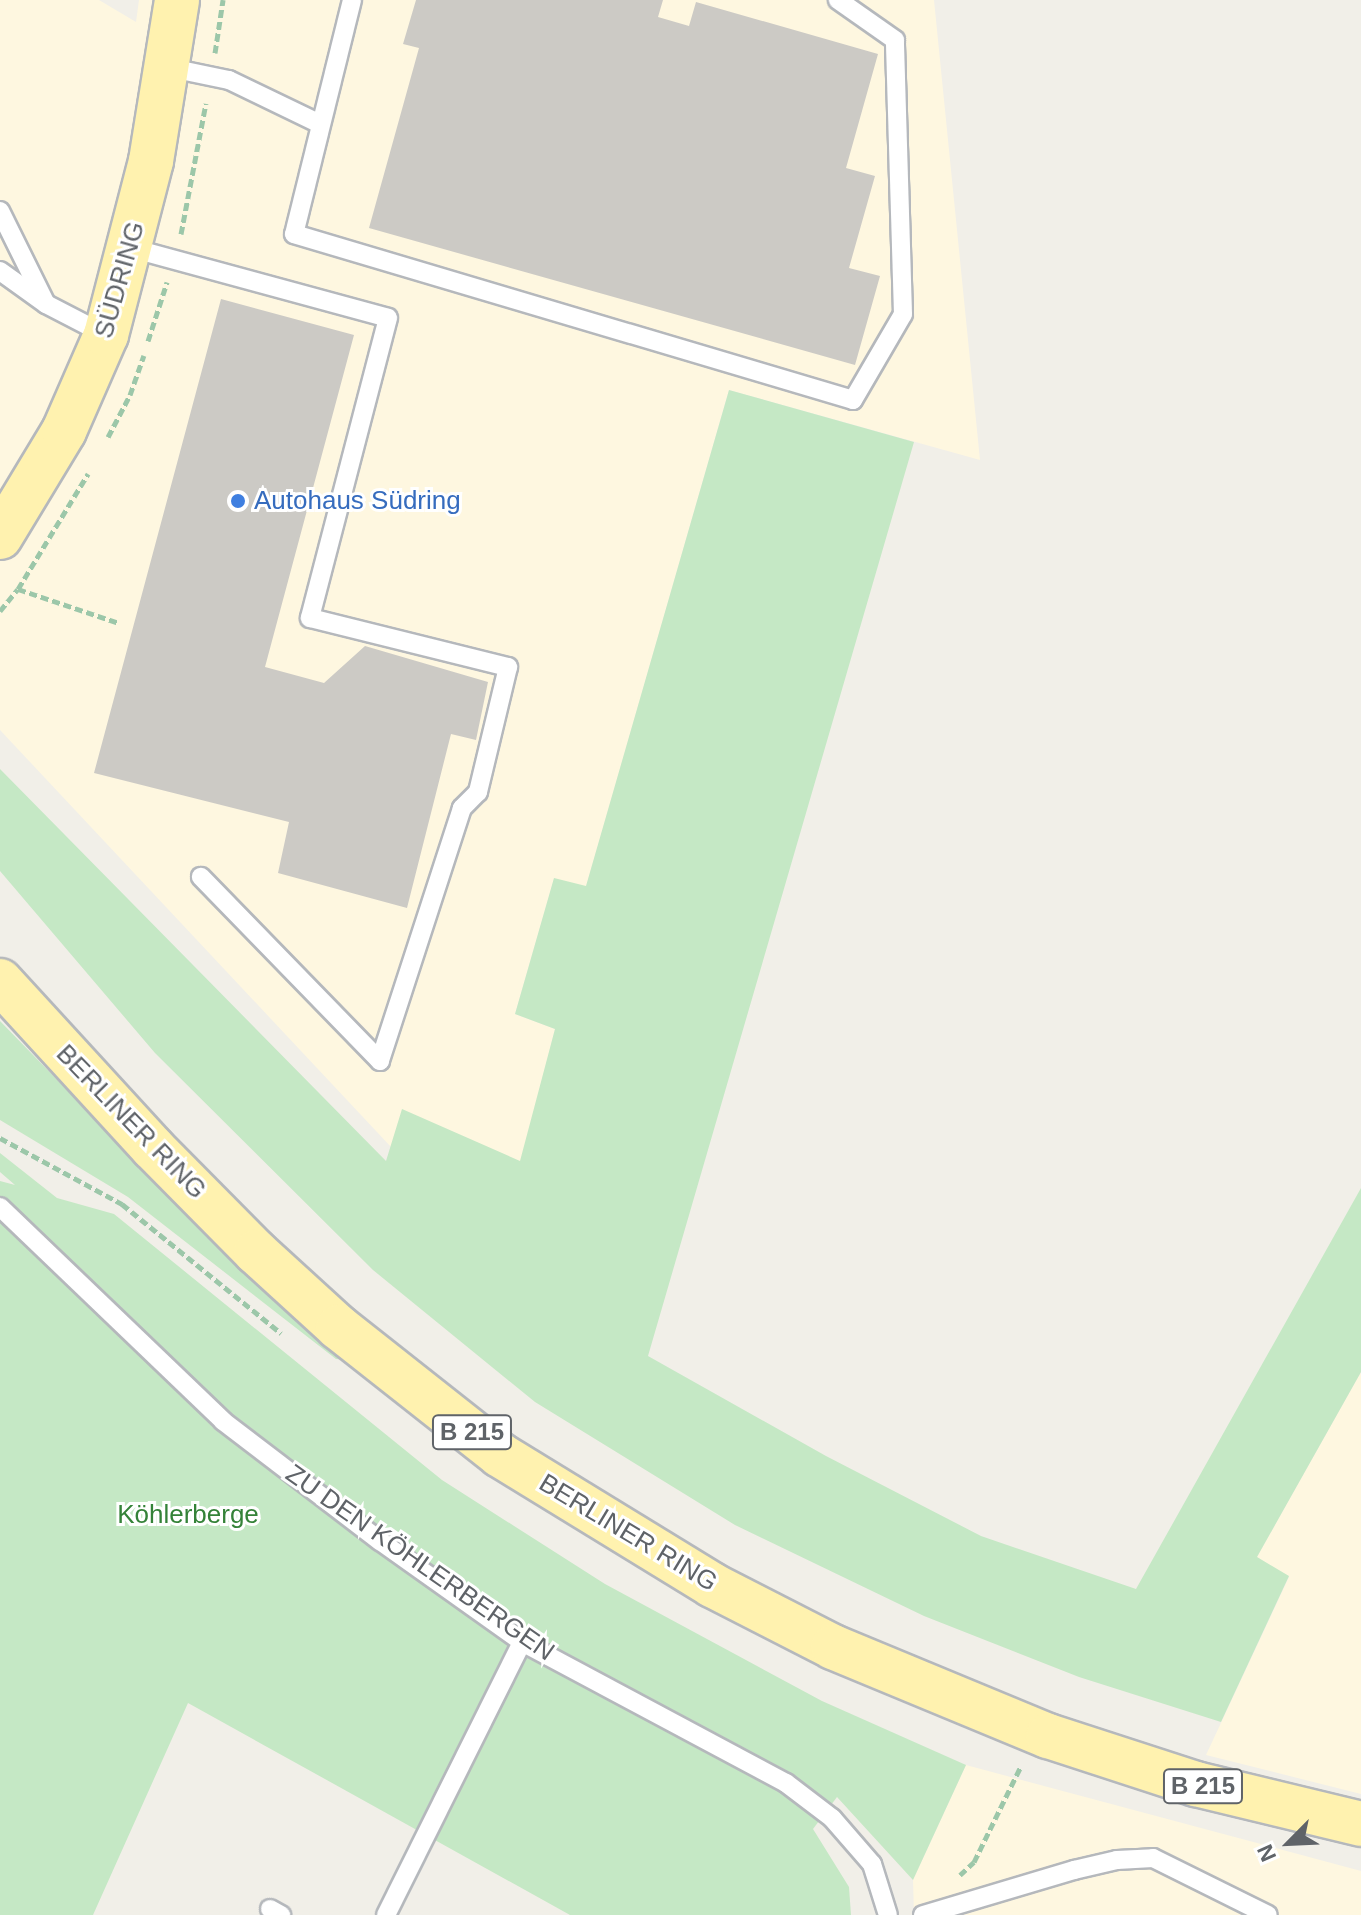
<!DOCTYPE html>
<meta charset="utf-8">
<style>
body{margin:0}
#map{position:relative;width:1361px;height:1915px;overflow:hidden;background:#f1efe8;font-family:Helvetica,sans-serif}
div>[style]{position:absolute}
.commercial>*{inset:0;background:#fef7e0}
.green>*{inset:0;background:#c5e8c5}
.building>*{inset:0;background:#cccac5}
.path>*{height:5px;margin-top:-2.5px;transform-origin:0;background:repeating-linear-gradient(90deg,#9cc7a9 0 8px,transparent 0 12px)}
.roads{filter:drop-shadow(2px 0 #b5b8bc) drop-shadow(-2px 0 #b5b8bc) drop-shadow(0 2px #b5b8bc) drop-shadow(0 -2px #b5b8bc)}
.lane>*{height:18px;margin:-9px;padding:0 9px;transform-origin:9px;border-radius:9px;background:#fff}
.primary>*{height:44px;margin:-22px;padding:0 22px;transform-origin:22px;border-radius:22px;background:#fff2af}
.dots>*{width:22px;height:22px;translate:-50% -50%;box-sizing:border-box;border:4px solid #fff;border-radius:50%}
span{translate:-50% -50%;white-space:nowrap;text-align:center;line-height:1.15;-webkit-text-stroke:6px #fff;paint-order:stroke}
.shield-label span{padding:2px 6px;background:#fff;border:2px solid;border-radius:6px;-webkit-text-stroke-width:0}
.shield-label{font-size:24px;color:#5f6368;font-weight:700}
.street-label{font-size:26px;color:#5f6368}
.shop-label{font-size:26px;color:#366cbe}
.left{translate:0 -50%;text-align:left}
.park-label{font-size:26px;color:#348238}
.north{position:absolute;left:1249px;top:1803px;width:80px;height:80px;-webkit-text-stroke:6px #fff;paint-order:stroke;rotate:246deg;font-size:22px;font-weight:700;line-height:32px;text-align:center;color:#5f6368}
.north::after{content:'';display:block;margin:auto;width:28px;height:36px;background:#5f6368;clip-path:polygon(50% 0,100% 100%,50% 72%,0 100%)}
</style>
<div id="map">
<div class="commercial">
<div style="clip-path:polygon(0 0,99px 0,136px 22px,139px 0,934px 0,980px 460px,729px 390px,586px 887px,554px 879px,515px 1014px,555px 1029px,521px 1162px,403px 1110px,392px 1148px,0 730px)"></div>
<div style="clip-path:polygon(1361px 1372px,1361px 1794px,1206px 1755px,1289px 1577px,1257px 1557px)"></div>
<div style="clip-path:polygon(966px 1765px,1361px 1871px,1361px 1915px,914px 1915px,913px 1880px)"></div>
</div>
<div class="green">
<div style="clip-path:polygon(729px 390px,914px 442px,648px 1356px,826px 1456px,981px 1536px,1136px 1589px,1361px 1188px,1361px 1372px,1257px 1557px,1289px 1576px,1221px 1722px,1079px 1677px,924px 1616px,735px 1525px,535px 1402px,373px 1270px,155px 1053px,0 871px,0 769px,386px 1161px,402px 1109px,520px 1161px,555px 1029px,515px 1014px,554px 878px,586px 886px)"></div>
<div style="clip-path:polygon(0 1021px,243px 1271px,347px 1360px,336px 1359px,128px 1197px,0 1120px)"></div>
<div style="clip-path:polygon(0 1153px,57px 1198px,114px 1214px,442px 1480px,605px 1584px,822px 1701px,966px 1765px,913px 1880px,837px 1797px,813px 1829px,849px 1887px,851px 1915px,570px 1915px,188px 1703px,93px 1915px,0 1915px,0 1181px,15px 1185px,0 1172px)"></div>
</div>
<div class="building">
<div style="clip-path:polygon(416px 0,663px 0,658px 17px,689px 26px,696px 2px,878px 54px,846px 168px,875px 176px,849px 268px,880px 276px,855px 365px,369px 228px,419px 48px,403px 44px)"></div>
<div style="clip-path:polygon(221px 299px,354px 335px,265px 667px,324px 683px,365px 646px,488px 682px,476px 740px,451px 734px,407px 908px,278px 873px,289px 822px,94px 773px)"></div>
</div>
<div class="path">
<div style="left:215px;top:53px;width:54px;rotate:-81.4deg"></div>
<div style="left:181px;top:234px;width:133px;rotate:-79.2deg"></div>
<div style="left:148px;top:341px;width:62px;rotate:-72.1deg"></div>
<div style="left:108px;top:437px;width:47px;rotate:-62.4deg"></div>
<div style="left:130px;top:395px;width:42px;rotate:-70.7deg"></div>
<div style="left:18px;top:589px;width:107px;rotate:18.6deg"></div>
<div style="left:0;top:611px;width:28px;rotate:-51deg"></div>
<div style="left:18px;top:589px;width:135px;rotate:-58.7deg"></div>
<div style="left:0;top:1138px;width:139px;rotate:28.4deg"></div>
<div style="left:122px;top:1204px;width:205px;rotate:39.1deg"></div>
<div style="left:960px;top:1875px;width:19px;rotate:-43deg"></div>
<div style="left:974px;top:1862px;width:107px;rotate:-63.9deg"></div>
</div>
<div class="roads">
<div class="lane">
<div style="left:352px;top:0;width:241px;rotate:103.9deg"></div>
<div style="left:294px;top:234px;width:583px;rotate:16.54deg"></div>
<div style="left:853px;top:400px;width:99px;rotate:-59.8deg"></div>
<div style="left:903px;top:314px;width:274px;rotate:-91.7deg"></div>
<div style="left:895px;top:40px;width:70px;rotate:-144.9deg"></div>
<div style="left:166px;top:67px;width:64px;rotate:11.7deg"></div>
<div style="left:229px;top:80px;width:101px;rotate:25.8deg"></div>
<div style="left:0;top:211px;width:102px;rotate:63.7deg"></div>
<div style="left:131px;top:248px;width:266px;rotate:15.2deg"></div>
<div style="left:388px;top:318px;width:310px;rotate:104.6deg"></div>
<div style="left:310px;top:618px;width:204px;rotate:13.9deg"></div>
<div style="left:508px;top:667px;width:129px;rotate:103.5deg"></div>
<div style="left:478px;top:792px;width:23px;rotate:135deg"></div>
<div style="left:462px;top:808px;width:266px;rotate:108deg"></div>
<div style="left:380px;top:1061px;width:257px;rotate:-134.2deg"></div>
<div style="left:0;top:271px;width:57px;rotate:35.7deg"></div>
<div style="left:46px;top:304px;width:68px;rotate:27.3deg"></div>
<div style="left:0;top:1207px;width:309px;rotate:43.8deg"></div>
<div style="left:223px;top:1421px;width:198px;rotate:37.4deg"></div>
<div style="left:380px;top:1541px;width:174px;rotate:35.4deg"></div>
<div style="left:522px;top:1642px;width:299px;rotate:28.1deg"></div>
<div style="left:786px;top:1783px;width:58px;rotate:37.3deg"></div>
<div style="left:832px;top:1818px;width:61px;rotate:49deg"></div>
<div style="left:872px;top:1864px;width:53px;rotate:72.6deg"></div>
<div style="left:270px;top:1909px;width:13px;rotate:29deg"></div>
<div style="left:386px;top:1915px;width:305px;rotate:-63.5deg"></div>
<div style="left:923px;top:1915px;width:158px;rotate:-16.6deg"></div>
<div style="left:1074px;top:1870px;width:44px;rotate:-13.1deg"></div>
<div style="left:1117px;top:1860px;width:36px;rotate:-3deg"></div>
<div style="left:1153px;top:1858px;width:128px;rotate:26.4deg"></div>
</div>
<div class="primary">
<div style="left:0;top:537px;width:124px;rotate:-58.9deg"></div>
<div style="left:64px;top:431px;width:105px;rotate:-66.4deg"></div>
<div style="left:106px;top:335px;width:180px;rotate:-75.5deg"></div>
<div style="left:151px;top:161px;width:163px;rotate:-80.8deg"></div>
<div style="left:0;top:981px;width:226px;rotate:47.5deg"></div>
<div style="left:153px;top:1148px;width:146px;rotate:45.3deg"></div>
<div style="left:256px;top:1252px;width:111px;rotate:42.4deg"></div>
<div style="left:338px;top:1327px;width:206px;rotate:38.3deg"></div>
<div style="left:500px;top:1455px;width:249px;rotate:31.5deg"></div>
<div style="left:712px;top:1585px;width:136px;rotate:27.1deg"></div>
<div style="left:833px;top:1647px;width:233px;rotate:22.5deg"></div>
<div style="left:1048px;top:1736px;width:156px;rotate:18deg"></div>
<div style="left:1196px;top:1784px;width:170px;rotate:13.6deg"></div>
</div>
</div>
<div class="dots">
<div style="left:238px;top:501px;background:#3f7fe0"></div>
</div>
<div class="shield-label">
<span style="left:472px;top:1432px">B 215</span>
<span style="left:1203px;top:1786px">B 215</span>
</div>
<div class="street-label">
<span style="left:120px;top:280px;rotate:-74deg">SÜDRING</span>
<span style="left:131px;top:1122px;rotate:46deg">BERLINER RING</span>
<span style="left:628px;top:1533px;rotate:31deg">BERLINER RING</span>
<span style="left:420px;top:1563px;rotate:35deg">ZU DEN KÖHLERBERGEN</span>
</div>
<div class="shop-label">
<span class="left" style="left:254px;top:501px">Autohaus Südring</span>
</div>
<div class="park-label">
<span style="left:188px;top:1515px">Köhlerberge</span>
</div>
<div class="north">N</div>
</div>
